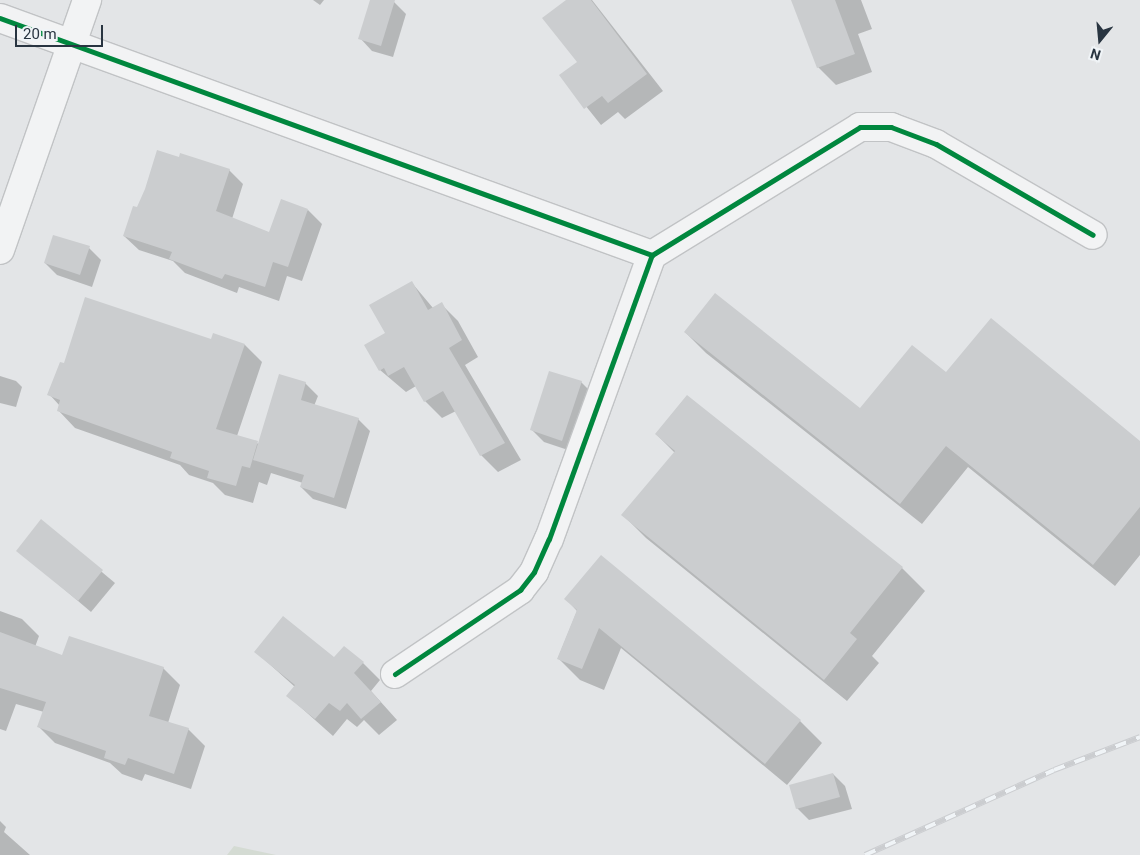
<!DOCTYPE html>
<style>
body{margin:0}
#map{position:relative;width:1140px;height:855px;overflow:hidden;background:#e3e5e7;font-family:Roboto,sans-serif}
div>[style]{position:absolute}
.green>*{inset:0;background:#d4dbd3}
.shadow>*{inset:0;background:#0003}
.building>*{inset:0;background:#cbcdcf}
.roads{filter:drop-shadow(1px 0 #c1c3c5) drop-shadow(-1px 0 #c1c3c5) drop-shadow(0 1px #c1c3c5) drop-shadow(0 -1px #c1c3c5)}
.street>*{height:28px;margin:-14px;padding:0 14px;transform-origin:14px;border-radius:14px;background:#f2f3f4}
.rail>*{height:5.5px;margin-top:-2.75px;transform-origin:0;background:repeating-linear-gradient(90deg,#f0f4f7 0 11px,#cbcdd0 0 22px);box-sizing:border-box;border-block:1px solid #cbcdd0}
.cycleway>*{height:5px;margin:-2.5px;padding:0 2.5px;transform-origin:2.5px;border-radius:2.5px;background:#00873e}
span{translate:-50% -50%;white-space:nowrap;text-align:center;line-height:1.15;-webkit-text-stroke:4px #f0f4f7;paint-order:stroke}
.north{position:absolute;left:1075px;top:15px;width:50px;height:50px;-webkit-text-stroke:4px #f0f4f7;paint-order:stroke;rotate:197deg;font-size:14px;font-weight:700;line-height:20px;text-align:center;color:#293541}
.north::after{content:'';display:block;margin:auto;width:18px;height:22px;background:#293541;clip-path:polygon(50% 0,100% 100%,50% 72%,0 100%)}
.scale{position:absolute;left:15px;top:25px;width:88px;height:22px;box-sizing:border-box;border:2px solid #293541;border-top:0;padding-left:6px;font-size:15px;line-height:18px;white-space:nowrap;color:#293541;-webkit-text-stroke:4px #f0f4f7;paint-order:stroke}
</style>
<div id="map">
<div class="green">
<div style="clip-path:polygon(234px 846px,276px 855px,227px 855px)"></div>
</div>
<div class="shadow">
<div style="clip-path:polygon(313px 0,324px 0,320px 5px)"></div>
<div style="clip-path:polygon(372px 0,394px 2px,406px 14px,393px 57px,372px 51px,360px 38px)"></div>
<div style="clip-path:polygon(568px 0,592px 0,663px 91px,625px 119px,618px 112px,601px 125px,561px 75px,578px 63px)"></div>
<div style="clip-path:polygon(793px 0,861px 0,872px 29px,858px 34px,872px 72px,836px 85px,818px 67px)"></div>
<div style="clip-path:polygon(229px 170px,243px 184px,232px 219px,270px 233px,308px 210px,322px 224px,302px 281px,287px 276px,279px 301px,239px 287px,237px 293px,185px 273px,173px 261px,139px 250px,124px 236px,137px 209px)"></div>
<div style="clip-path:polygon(89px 248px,101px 260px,92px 287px,57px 275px,45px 263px)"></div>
<div style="clip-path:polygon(412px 283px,433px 308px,441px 304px,458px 321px,478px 357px,465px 365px,521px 460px,498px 472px,481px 455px,456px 411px,442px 418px,425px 401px,416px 386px,406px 392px,380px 370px,387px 334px)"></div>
<div style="clip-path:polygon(685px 332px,860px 410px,946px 374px,1140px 443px,1140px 555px,1115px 586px,968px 467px,922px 524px,706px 353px)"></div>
<div style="clip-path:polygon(212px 340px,245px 345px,262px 362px,237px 436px,259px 444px,305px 383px,318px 396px,314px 406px,358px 419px,370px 431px,346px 509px,313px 499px,301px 487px,303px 483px,271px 473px,267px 485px,259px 482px,253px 503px,225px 495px,213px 483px,189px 475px,180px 465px,75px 428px,58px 410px,60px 406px,49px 394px,64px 365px)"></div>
<div style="clip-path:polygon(0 376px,16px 381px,22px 387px,16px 407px,0 403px)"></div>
<div style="clip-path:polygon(581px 382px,593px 394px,574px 452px,544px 442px,532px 430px)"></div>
<div style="clip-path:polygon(687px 396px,902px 568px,925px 591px,872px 656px,879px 663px,847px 701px,646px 538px,623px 515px,675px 453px,656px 434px)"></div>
<div style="clip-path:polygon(41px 521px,115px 583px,91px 612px,18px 550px)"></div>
<div style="clip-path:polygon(566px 599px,800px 721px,822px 743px,787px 785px,621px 648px,604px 690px,580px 680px,558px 658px,577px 611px)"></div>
<div style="clip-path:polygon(0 611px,22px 619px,39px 636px,35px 647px,63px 657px,163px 668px,180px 685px,168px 723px,188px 729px,205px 746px,191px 789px,145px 774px,142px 781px,122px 774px,110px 763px,55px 743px,39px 727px,44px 712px,16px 704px,6px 731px,0 729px)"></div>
<div style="clip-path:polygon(256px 652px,363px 663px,380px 680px,371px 691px,397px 720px,379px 735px,364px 720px,357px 727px,347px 719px,333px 736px,288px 696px,295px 687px)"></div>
<div style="clip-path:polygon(833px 774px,845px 786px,852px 809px,809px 820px,797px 808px)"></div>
<div style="clip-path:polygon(0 821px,6px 827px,4px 832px,30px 855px,0 855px)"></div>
</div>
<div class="building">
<div style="clip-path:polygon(370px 0,395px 0,381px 46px,358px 39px)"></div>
<div style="clip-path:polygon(566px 0,591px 0,647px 74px,608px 103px,602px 96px,584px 109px,559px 75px,577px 62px,542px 18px)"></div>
<div style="clip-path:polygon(791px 0,835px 0,855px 54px,817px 68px)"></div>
<div style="clip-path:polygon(157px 150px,179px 157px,180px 153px,230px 169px,216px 211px,269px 232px,281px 199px,308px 209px,288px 267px,273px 262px,265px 287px,225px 274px,222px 279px,169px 259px,172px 252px,123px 236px,133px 206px,137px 207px,145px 189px)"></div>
<div style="clip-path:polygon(53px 235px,90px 246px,80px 275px,44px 263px)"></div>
<div style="clip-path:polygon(412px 281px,428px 310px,442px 302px,462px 340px,449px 348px,505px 443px,480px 456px,443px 391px,424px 402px,404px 367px,388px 376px,384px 368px,379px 371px,364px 345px,385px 333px,369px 305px)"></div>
<div style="clip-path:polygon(715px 293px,860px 408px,912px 345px,946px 372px,991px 318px,1140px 441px,1140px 507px,1093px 565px,946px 446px,900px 504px,684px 332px)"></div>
<div style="clip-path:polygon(85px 297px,211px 339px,213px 333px,245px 344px,216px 429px,258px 441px,250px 468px,242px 466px,236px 486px,207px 478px,209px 471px,170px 458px,172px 452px,57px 411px,60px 400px,47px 395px,60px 362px,64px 363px)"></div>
<div style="clip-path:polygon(549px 371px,582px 381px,562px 441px,530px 430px)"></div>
<div style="clip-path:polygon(279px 374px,306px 382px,301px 400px,359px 418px,334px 498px,300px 487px,304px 475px,253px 460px)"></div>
<div style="clip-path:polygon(687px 395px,903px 567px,850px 633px,857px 639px,824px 680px,621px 515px,675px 451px,655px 434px)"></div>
<div style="clip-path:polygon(41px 519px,103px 570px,78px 601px,16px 551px)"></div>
<div style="clip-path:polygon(601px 555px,801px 720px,765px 764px,599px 628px,582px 669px,557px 659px,577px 610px,564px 599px)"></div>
<div style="clip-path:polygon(283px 616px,334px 657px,344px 646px,364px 662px,354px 673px,381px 702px,361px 719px,347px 703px,340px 711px,329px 703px,315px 719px,286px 696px,295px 685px,254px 652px)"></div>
<div style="clip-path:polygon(0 632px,62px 655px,69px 636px,164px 667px,149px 716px,189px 728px,174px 774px,128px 758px,125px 765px,104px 758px,106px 751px,37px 727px,46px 702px,0 688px)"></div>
<div style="clip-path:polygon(833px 773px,840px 797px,796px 809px,789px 785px)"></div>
</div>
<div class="roads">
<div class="street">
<div style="left:0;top:18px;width:694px;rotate:19.98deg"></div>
<div style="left:0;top:250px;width:265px;rotate:-70.8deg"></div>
<div style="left:395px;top:674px;width:151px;rotate:-33.9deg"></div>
<div style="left:520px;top:590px;width:23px;rotate:-52deg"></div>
<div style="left:534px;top:572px;width:36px;rotate:-66deg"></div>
<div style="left:549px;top:539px;width:302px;rotate:-70.1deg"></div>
<div style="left:652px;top:255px;width:244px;rotate:-31.6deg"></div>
<div style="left:860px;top:127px;width:31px"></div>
<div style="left:891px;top:127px;width:48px;rotate:20.7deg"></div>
<div style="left:936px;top:144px;width:181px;rotate:30.1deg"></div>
</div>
</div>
<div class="rail">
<div style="left:865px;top:855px;width:207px;rotate:-24.2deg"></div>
<div style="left:1054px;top:770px;width:92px;rotate:-21deg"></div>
</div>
<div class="cycleway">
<div style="left:0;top:18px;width:694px;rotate:19.98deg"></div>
<div style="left:395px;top:674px;width:151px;rotate:-33.9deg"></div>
<div style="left:520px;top:590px;width:23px;rotate:-52deg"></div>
<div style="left:534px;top:572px;width:36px;rotate:-66deg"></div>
<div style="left:549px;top:539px;width:302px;rotate:-70.1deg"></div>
<div style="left:652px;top:255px;width:244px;rotate:-31.6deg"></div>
<div style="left:860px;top:127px;width:31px"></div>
<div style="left:891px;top:127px;width:48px;rotate:20.7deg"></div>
<div style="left:936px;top:144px;width:181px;rotate:30.1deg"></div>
</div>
<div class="north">N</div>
<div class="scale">20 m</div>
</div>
